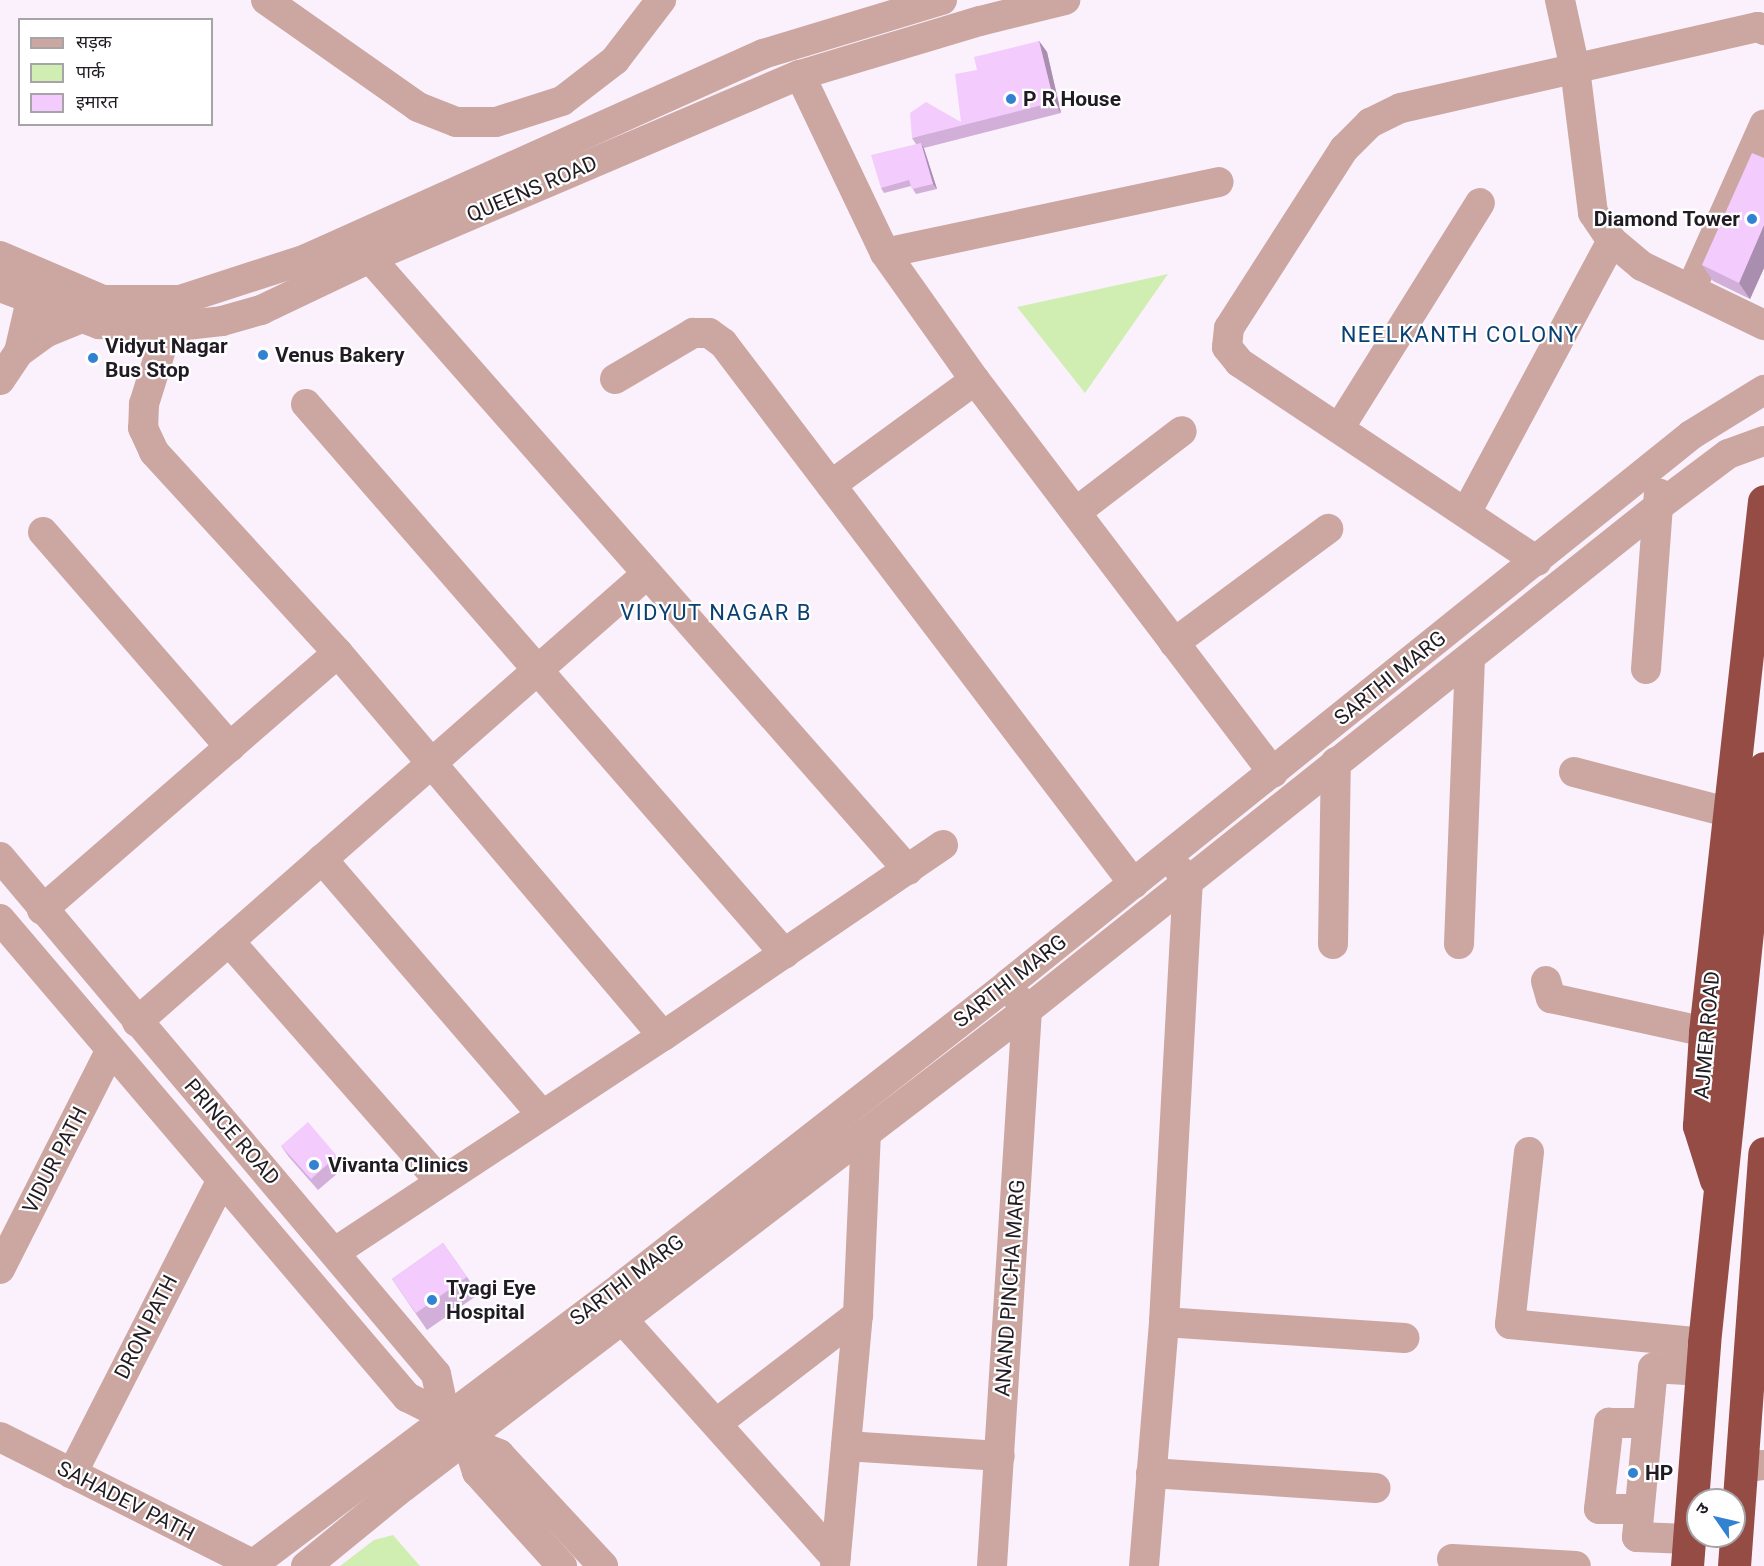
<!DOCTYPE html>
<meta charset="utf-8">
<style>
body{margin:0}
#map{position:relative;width:1764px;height:1566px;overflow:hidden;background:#fbf1fd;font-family:Roboto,"Noto Sans Devanagari",sans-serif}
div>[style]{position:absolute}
.green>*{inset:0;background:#d1eeb2}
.minor>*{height:30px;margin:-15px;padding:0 15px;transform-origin:15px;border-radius:15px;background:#cca7a2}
.highway>*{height:33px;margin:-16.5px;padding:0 16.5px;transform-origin:16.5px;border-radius:16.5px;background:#944c45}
.wall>*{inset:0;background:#d1afd9}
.shaded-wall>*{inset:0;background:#aa8eb0}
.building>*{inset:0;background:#f3cbfc}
.dots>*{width:16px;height:16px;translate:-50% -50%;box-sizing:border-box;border:3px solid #fff;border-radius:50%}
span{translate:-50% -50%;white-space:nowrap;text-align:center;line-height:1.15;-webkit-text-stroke:4.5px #fff;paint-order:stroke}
.poi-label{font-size:21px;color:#211c23;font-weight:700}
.left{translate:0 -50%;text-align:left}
.right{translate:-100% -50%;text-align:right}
.street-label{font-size:21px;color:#211c23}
.neighbourhood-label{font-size:22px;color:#0b4072;letter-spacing:1.5px}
.legend{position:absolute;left:18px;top:18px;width:195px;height:108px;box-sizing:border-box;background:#fff;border:2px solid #a6a4a7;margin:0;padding:8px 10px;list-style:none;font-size:18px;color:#211c23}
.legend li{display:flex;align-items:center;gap:12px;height:30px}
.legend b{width:30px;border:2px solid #a6a4a7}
.north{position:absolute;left:1686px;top:1488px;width:60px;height:60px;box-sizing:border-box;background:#fff;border:2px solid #a6a4a7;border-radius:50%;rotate:304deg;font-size:16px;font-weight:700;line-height:24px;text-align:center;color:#211c23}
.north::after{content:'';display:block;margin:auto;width:21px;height:27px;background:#3282d2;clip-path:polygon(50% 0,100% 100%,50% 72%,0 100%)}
</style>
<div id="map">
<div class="green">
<div style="clip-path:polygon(1168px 274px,1085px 393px,1017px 307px)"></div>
<div style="clip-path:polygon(393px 1535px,420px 1566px,340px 1566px,374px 1540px)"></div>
</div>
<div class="minor">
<div style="left:266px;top:0;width:186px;rotate:35.1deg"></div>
<div style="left:418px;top:107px;width:41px;rotate:21.5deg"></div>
<div style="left:456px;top:122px;width:40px"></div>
<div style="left:496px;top:122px;width:69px;rotate:-17.7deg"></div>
<div style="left:562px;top:101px;width:67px;rotate:-37.7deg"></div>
<div style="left:615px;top:60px;width:76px;rotate:-52.5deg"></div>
<div style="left:800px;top:75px;width:197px;rotate:64.5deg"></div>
<div style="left:885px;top:253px;width:156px;rotate:54.7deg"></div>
<div style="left:975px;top:380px;width:493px;rotate:52.8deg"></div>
<div style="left:1612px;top:241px;width:39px;rotate:40deg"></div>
<div style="left:1642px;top:266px;width:136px;rotate:25.8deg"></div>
<div style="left:885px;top:253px;width:341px;rotate:-12deg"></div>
<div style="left:0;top:256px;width:112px;rotate:23.1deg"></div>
<div style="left:103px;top:300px;width:77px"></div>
<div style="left:180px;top:300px;width:133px;rotate:-18deg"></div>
<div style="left:306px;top:259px;width:501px;rotate:-24.16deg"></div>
<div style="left:763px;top:54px;width:187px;rotate:-16.8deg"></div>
<div style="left:370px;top:258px;width:815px;rotate:48.68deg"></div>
<div style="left:0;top:287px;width:106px;rotate:20.5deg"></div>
<div style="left:99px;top:324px;width:69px;rotate:2.5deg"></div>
<div style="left:168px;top:327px;width:54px;rotate:-6.3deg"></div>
<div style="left:222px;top:321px;width:41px;rotate:-15.8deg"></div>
<div style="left:261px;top:310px;width:121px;rotate:-25.5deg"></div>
<div style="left:370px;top:258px;width:467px;rotate:-23.1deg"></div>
<div style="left:800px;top:75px;width:188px;rotate:-16.7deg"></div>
<div style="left:980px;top:21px;width:88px;rotate:-13.9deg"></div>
<div style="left:1691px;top:289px;width:180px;rotate:-66deg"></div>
<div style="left:168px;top:327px;width:81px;rotate:107.3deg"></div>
<div style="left:144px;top:404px;width:24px;rotate:92deg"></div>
<div style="left:143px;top:428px;width:26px;rotate:65deg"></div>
<div style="left:154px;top:452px;width:273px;rotate:47.5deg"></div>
<div style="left:338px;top:653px;width:502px;rotate:49.68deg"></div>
<div style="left:19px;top:352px;width:34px;rotate:-36deg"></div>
<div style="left:47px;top:332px;width:37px;rotate:-22deg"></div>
<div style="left:615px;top:379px;width:91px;rotate:-30.5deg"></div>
<div style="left:693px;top:333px;width:16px"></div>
<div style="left:709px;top:333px;width:17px;rotate:36deg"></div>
<div style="left:723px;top:343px;width:679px;rotate:52.78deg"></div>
<div style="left:0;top:380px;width:34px;rotate:-56deg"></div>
<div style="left:19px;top:352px;width:53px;rotate:-77deg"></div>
<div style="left:31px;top:300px;width:20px;rotate:-63deg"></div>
<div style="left:306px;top:404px;width:729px;rotate:48.95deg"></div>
<div style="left:1340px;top:427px;width:264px;rotate:-58deg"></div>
<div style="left:831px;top:485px;width:178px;rotate:-36.1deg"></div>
<div style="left:1467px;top:511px;width:306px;rotate:-61.8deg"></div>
<div style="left:1612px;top:241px;width:34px;rotate:-124deg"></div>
<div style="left:1593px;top:213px;width:145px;rotate:-97.1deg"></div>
<div style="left:1575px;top:69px;width:71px;rotate:-102.3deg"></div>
<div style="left:1076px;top:512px;width:133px;rotate:-37.4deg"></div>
<div style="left:43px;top:532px;width:285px;rotate:49deg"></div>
<div style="left:1537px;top:561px;width:358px;rotate:-146.3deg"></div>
<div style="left:1239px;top:362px;width:19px;rotate:-129deg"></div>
<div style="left:1227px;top:347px;width:19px;rotate:-84deg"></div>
<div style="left:1229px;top:328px;width:213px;rotate:-57.3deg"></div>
<div style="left:1344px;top:149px;width:37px;rotate:-45deg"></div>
<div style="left:1370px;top:123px;width:34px;rotate:-26deg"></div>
<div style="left:1401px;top:108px;width:366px;rotate:-12.8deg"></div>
<div style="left:1758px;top:27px;width:7px;rotate:27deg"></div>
<div style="left:1174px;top:643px;width:192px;rotate:-36.5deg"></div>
<div style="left:1646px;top:669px;width:176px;rotate:-85.8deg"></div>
<div style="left:1574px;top:772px;width:161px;rotate:14.7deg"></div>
<div style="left:0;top:857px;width:676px;rotate:49.86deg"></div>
<div style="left:436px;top:1374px;width:43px;rotate:77.9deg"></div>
<div style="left:322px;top:859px;width:338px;rotate:49.3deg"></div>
<div style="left:42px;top:910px;width:392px;rotate:-41deg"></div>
<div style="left:0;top:919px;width:628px;rotate:49.59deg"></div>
<div style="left:407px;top:1397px;width:42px;rotate:26.6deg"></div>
<div style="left:445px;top:1416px;width:33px;rotate:49deg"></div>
<div style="left:467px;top:1441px;width:33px;rotate:72deg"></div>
<div style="left:477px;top:1472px;width:127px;rotate:47.9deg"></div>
<div style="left:229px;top:941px;width:320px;rotate:48.7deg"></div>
<div style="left:1333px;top:944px;width:182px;rotate:-89.1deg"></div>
<div style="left:1459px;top:944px;width:286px;rotate:-87.8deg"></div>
<div style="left:1546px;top:981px;width:18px;rotate:74deg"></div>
<div style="left:1551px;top:998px;width:158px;rotate:12.4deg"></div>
<div style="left:137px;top:1022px;width:679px;rotate:-41.3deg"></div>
<div style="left:1529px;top:1152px;width:173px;rotate:96.3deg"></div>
<div style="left:1510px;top:1324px;width:195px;rotate:5.6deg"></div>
<div style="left:335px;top:1252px;width:393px;rotate:-33.4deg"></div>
<div style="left:663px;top:1036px;width:339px;rotate:-34.3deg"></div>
<div style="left:0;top:1269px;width:244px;rotate:-63.2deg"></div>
<div style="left:623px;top:1320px;width:319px;rotate:48.2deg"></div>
<div style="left:1164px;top:1322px;width:241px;rotate:3.8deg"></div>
<div style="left:717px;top:1423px;width:178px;rotate:-37.5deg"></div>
<div style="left:0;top:1437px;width:282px;rotate:26.7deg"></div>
<div style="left:467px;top:1441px;width:35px;rotate:22deg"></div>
<div style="left:499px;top:1454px;width:153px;rotate:47.1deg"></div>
<div style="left:846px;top:1446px;width:154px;rotate:3.7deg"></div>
<div style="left:1742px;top:1468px;width:22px;rotate:-8deg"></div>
<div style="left:1151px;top:1473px;width:225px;rotate:3.8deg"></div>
<div style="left:72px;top:1474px;width:329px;rotate:-63deg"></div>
<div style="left:1626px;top:1509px;width:27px;rotate:180deg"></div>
<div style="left:1599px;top:1509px;width:87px;rotate:-83.4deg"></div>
<div style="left:1609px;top:1423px;width:27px"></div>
<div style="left:1689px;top:1539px;width:52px;rotate:-177.8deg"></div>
<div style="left:1637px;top:1537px;width:170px;rotate:-84.6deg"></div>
<div style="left:1653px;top:1368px;width:49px;rotate:3.5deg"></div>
<div style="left:1452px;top:1559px;width:124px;rotate:3.2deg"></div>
<div style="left:251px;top:1566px;width:465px;rotate:-37deg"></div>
<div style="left:622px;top:1286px;width:490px;rotate:-38deg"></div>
<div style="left:1008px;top:984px;width:876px;rotate:-38.79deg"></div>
<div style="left:1691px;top:435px;width:86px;rotate:-31.7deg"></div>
<div style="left:306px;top:1566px;width:125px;rotate:-39.2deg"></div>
<div style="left:403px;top:1487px;width:785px;rotate:-37.4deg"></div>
<div style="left:1027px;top:1010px;width:810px;rotate:-38.58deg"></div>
<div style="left:1660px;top:505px;width:85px;rotate:-36.9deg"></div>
<div style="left:1728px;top:454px;width:38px;rotate:-20deg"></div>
<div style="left:835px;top:1566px;width:252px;rotate:-84.8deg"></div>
<div style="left:858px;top:1315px;width:181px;rotate:-87.5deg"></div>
<div style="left:992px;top:1566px;width:557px;rotate:-86.4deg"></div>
<div style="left:1027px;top:1010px;width:13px;rotate:-129deg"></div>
<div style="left:1144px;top:1566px;width:245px;rotate:-85.3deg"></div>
<div style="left:1164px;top:1322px;width:442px;rotate:-86.9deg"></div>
<div style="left:1188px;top:881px;width:13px;rotate:-129deg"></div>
</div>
<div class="highway">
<div style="left:1716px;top:1180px;width:57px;rotate:-107.5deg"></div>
<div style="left:1699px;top:1126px;width:94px;rotate:-86.3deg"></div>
<div style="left:1705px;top:1032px;width:534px;rotate:-83.66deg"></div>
<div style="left:1687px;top:1566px;width:224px;rotate:-85.6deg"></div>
<div style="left:1704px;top:1343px;width:578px;rotate:-84.04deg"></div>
<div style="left:1734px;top:1566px;width:414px;rotate:-85.8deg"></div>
</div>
<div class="wall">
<div style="clip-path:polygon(1039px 41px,1047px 52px,1061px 113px,924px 148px,937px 189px,916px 194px,911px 186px,884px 193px,881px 188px,916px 144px,912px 138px,961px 122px,977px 70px)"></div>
<div style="clip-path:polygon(1764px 158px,1764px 268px,1750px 299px,1713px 281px,1702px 265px)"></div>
<div style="clip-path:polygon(281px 1146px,337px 1156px,345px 1167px,318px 1190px,289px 1157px)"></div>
<div style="clip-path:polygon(443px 1243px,479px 1294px,427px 1330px,392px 1279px)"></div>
</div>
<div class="shaded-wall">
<div style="clip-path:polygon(1039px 41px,1047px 52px,1061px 113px,1054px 102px)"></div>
<div style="clip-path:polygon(921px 143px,924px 149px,937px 189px,933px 184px)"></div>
<div style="clip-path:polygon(1764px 225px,1764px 268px,1750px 299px,1739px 283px)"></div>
</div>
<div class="building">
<div style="clip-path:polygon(1039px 41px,1054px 102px,912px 138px,910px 113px,926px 102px,961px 122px,955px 74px,977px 70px,974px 57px)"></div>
<div style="clip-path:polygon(921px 143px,933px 184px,912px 189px,909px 180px,881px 188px,871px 155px)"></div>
<div style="clip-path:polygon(1752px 153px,1764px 158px,1764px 225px,1739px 283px,1702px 265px)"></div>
<div style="clip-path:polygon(308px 1122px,337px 1156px,311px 1179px,281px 1146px)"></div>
<div style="clip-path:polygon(443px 1243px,467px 1277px,416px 1313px,392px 1279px)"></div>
</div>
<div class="dots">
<div style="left:1011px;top:99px;background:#3282d2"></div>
<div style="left:1752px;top:219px;background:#3282d2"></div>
<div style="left:263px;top:355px;background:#3282d2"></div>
<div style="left:93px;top:358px;background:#3282d2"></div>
<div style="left:314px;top:1165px;background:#3282d2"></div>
<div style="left:432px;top:1300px;background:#3282d2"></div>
<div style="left:1633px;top:1473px;background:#3282d2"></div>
</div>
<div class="poi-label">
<span class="left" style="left:1023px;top:99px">P R House</span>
<span class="right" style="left:1740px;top:219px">Diamond Tower</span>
<span class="left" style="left:105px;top:358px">Vidyut Nagar<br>Bus Stop</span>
<span class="left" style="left:275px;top:355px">Venus Bakery</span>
<span class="left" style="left:328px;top:1165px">Vivanta Clinics</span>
<span class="left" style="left:446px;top:1300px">Tyagi Eye<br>Hospital</span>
<span class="left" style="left:1645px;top:1473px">HP</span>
</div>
<div class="street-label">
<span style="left:532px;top:189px;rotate:-23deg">QUEENS ROAD</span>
<span style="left:1390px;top:678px;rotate:-39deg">SARTHI MARG</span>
<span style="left:1010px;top:981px;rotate:-38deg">SARTHI MARG</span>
<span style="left:1707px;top:1035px;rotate:-85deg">AJMER ROAD</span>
<span style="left:232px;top:1132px;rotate:49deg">PRINCE ROAD</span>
<span style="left:55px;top:1160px;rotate:-63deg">VIDUR PATH</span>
<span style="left:627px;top:1280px;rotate:-37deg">SARTHI MARG</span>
<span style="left:1010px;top:1288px;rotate:-86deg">ANAND PINCHA MARG</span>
<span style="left:146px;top:1327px;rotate:-63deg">DRON PATH</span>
<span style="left:126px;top:1501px;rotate:27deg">SAHADEV PATH</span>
</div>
<div class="neighbourhood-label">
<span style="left:1460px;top:335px">NEELKANTH COLONY</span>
<span style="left:716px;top:613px">VIDYUT NAGAR B</span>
</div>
<ul class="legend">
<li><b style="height:8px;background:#cca7a2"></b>सड़क</li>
<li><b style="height:16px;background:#d1eeb2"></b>पार्क</li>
<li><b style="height:16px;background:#f3cbfc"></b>इमारत</li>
</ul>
<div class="north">उ</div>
</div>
